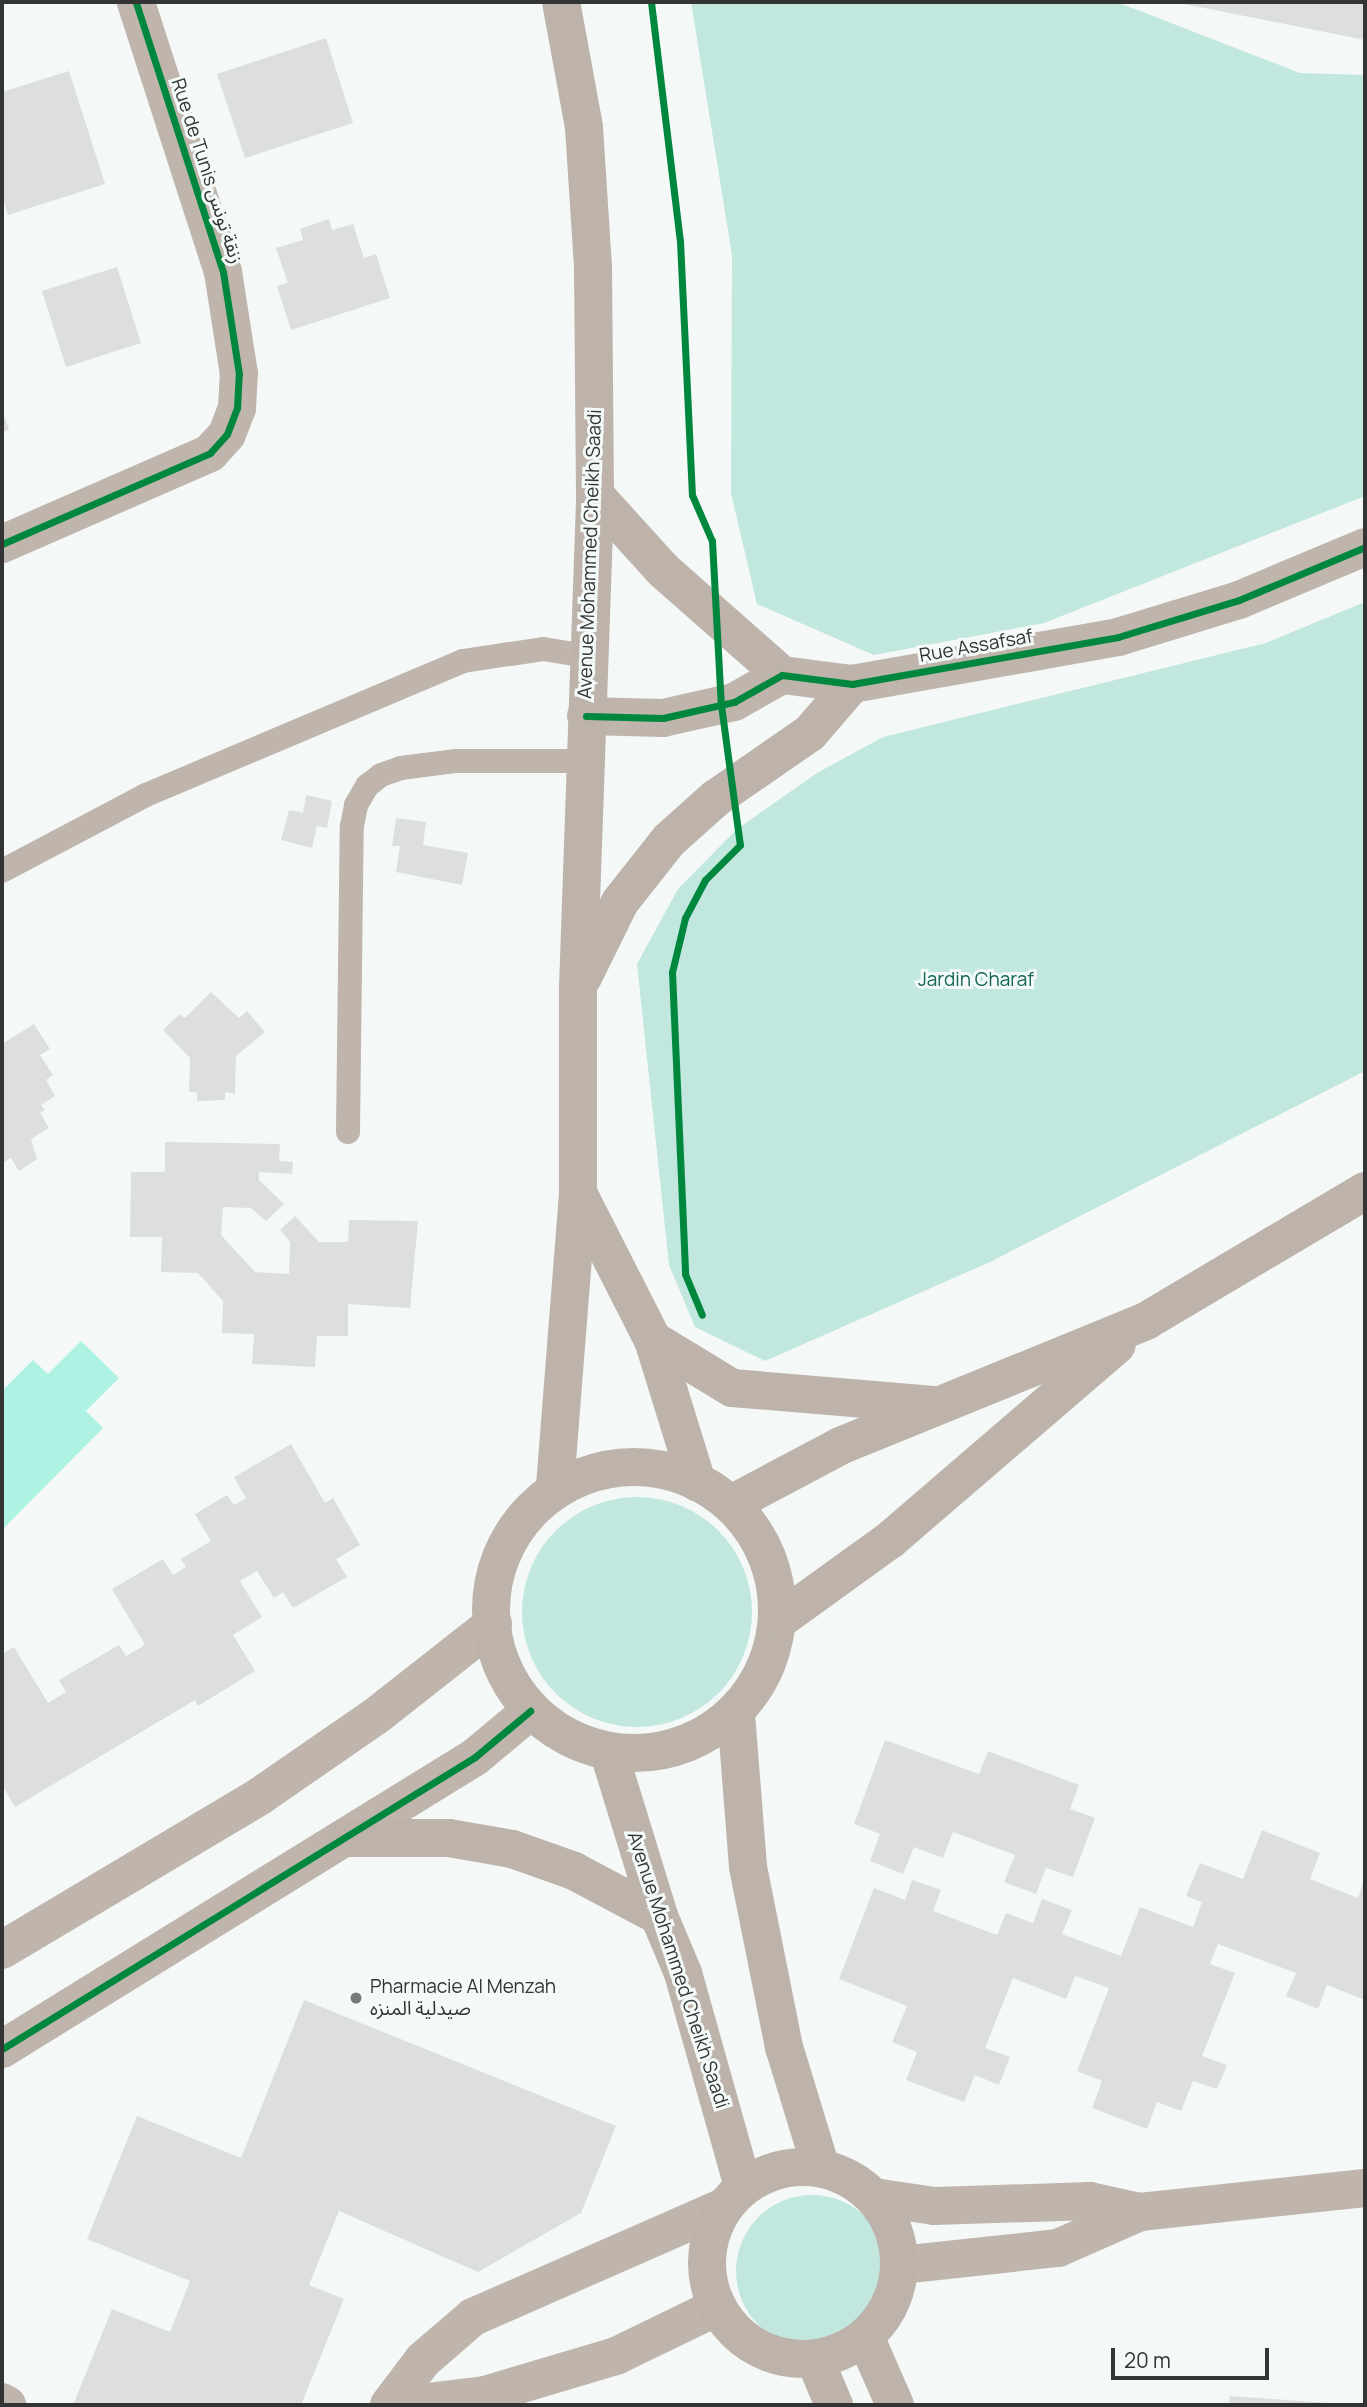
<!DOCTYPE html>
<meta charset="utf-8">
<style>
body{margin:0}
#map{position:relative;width:1367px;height:2407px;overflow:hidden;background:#f4f9f7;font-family:Manrope,"Noto Sans Arabic",sans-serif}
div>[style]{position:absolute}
.green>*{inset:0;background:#c2e7df}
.round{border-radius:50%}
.water>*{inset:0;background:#adf2e3}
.building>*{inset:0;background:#dcdfde}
.service>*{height:24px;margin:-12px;padding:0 12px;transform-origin:12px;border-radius:12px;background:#bfb5ac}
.minor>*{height:38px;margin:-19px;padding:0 19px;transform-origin:19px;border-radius:19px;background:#bfb5ac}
.tertiary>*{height:38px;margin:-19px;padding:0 19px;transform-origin:19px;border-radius:19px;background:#bfb5ac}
.secondary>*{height:38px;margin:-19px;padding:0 19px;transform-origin:19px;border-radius:19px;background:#bdb3aa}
.secondary>.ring{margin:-19px;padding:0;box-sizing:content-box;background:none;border:38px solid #bdb3aa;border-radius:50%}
.cycleway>*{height:7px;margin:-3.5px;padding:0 3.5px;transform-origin:3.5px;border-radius:3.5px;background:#00873e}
.dots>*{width:19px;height:19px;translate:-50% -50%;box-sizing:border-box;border:4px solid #f3faf8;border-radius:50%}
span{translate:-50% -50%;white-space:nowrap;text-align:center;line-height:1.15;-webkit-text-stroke:6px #f3faf8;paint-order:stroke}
.street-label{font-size:19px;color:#323534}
.park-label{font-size:19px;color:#136357}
.poi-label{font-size:19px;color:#323534}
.left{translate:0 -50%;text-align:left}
.frame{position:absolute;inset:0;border:4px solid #323534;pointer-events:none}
.scale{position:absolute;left:1111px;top:2348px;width:158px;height:32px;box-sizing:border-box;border:4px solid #323534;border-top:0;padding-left:9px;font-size:21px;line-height:24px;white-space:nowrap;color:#323534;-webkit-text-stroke:5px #f3faf8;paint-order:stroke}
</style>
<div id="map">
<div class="green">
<div style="clip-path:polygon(691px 2px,1117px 2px,1300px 73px,1365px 75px,1365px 496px,1044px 623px,874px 655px,757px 604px,731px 493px,732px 255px)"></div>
<div style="clip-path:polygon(1365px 602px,1365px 1071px,990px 1262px,765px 1361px,695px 1327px,669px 1265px,637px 964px,678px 889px,737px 829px,817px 773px,883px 737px,1266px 643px)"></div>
<div class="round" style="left:522px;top:1497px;width:230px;height:230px"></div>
<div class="round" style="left:736px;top:2195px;width:152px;height:152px"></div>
</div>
<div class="water">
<div style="clip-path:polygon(81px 1341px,119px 1378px,86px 1411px,103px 1428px,2px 1530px,2px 1391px,33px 1360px,48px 1374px)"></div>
</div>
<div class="building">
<div style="clip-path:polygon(1179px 2px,1365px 2px,1365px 40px,1179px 3px)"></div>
<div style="clip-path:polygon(326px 38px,353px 123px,245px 158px,217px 74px)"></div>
<div style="clip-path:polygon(69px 71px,105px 184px,8px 215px,2px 196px,2px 92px)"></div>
<div style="clip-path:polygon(329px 219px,332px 230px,353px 224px,364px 258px,376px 254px,390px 298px,291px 330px,277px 286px,288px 283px,276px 248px,303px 240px,300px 229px)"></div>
<div style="clip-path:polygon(117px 267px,141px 343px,66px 367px,42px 291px)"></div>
<div style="clip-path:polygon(2px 410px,9px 430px,2px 432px)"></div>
<div style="clip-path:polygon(306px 795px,332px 801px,327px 828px,317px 826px,312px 848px,281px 840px,289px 810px,303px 813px)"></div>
<div style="clip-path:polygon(396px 818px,426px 822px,423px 845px,468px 853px,462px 885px,396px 872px,400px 846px,392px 846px)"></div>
<div style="clip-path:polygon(211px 992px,239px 1018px,247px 1011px,265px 1032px,236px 1056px,235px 1094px,225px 1092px,225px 1100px,197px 1101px,197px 1092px,189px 1092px,190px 1058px,163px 1030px,180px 1014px,185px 1018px)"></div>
<div style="clip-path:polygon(34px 1024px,50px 1049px,40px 1055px,53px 1075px,46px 1080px,55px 1096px,41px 1105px,45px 1110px,40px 1113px,49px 1128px,31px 1139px,37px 1159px,19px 1171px,11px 1158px,2px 1163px,2px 1044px)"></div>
<div style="clip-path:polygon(165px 1142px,280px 1144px,279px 1161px,293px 1162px,292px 1174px,259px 1172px,259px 1180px,284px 1204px,266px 1221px,251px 1208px,223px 1207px,221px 1235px,255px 1272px,289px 1274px,290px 1242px,280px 1230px,295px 1216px,319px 1242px,348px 1242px,349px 1220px,418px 1221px,410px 1308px,348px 1304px,348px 1336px,317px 1336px,315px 1367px,252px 1364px,254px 1334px,222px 1333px,223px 1301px,198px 1273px,161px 1272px,162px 1237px,130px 1237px,131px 1172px,165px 1172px)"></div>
<div style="clip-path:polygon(291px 1444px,325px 1503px,333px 1498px,360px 1545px,336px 1559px,347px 1577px,293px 1608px,283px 1592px,274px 1598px,257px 1571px,240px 1581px,262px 1617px,233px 1635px,255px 1671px,198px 1706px,195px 1700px,15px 1807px,2px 1785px,2px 1654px,14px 1647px,48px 1703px,66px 1692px,59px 1680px,119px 1645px,126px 1656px,145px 1645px,112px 1589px,163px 1559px,173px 1575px,186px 1567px,181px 1559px,211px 1541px,195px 1514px,227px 1495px,234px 1505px,246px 1498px,234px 1477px)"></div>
<div style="clip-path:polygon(885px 1740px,979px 1774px,988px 1751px,1079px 1785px,1070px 1809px,1095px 1818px,1073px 1877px,1046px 1868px,1036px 1894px,1004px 1882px,1015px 1855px,953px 1832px,943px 1858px,914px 1847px,903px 1874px,870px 1861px,880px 1834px,854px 1824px)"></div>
<div style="clip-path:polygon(1262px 1830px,1320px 1853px,1310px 1879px,1358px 1898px,1365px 1877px,1365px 2000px,1327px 1985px,1318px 2009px,1286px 1996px,1296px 1973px,1218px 1944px,1210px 1964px,1235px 1973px,1202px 2056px,1227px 2065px,1217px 2089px,1193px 2081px,1181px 2111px,1157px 2102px,1147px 2129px,1092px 2108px,1102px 2081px,1077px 2071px,1109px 1988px,1075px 1976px,1066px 1999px,1013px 1978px,985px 2048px,1010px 2057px,999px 2085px,975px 2075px,964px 2102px,906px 2080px,917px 2052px,892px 2042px,907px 2006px,839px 1979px,874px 1888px,905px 1900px,912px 1880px,941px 1890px,933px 1911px,997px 1935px,1006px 1913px,1033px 1923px,1042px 1899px,1072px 1910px,1062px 1934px,1121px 1956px,1140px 1907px,1193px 1927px,1202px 1902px,1186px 1896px,1200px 1863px,1243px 1879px)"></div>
<div style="clip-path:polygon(304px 2000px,616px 2126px,581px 2213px,478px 2272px,339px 2211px,309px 2285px,344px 2299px,301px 2405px,73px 2405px,112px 2309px,170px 2332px,190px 2281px,87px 2239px,137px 2116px,241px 2158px)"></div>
<div style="clip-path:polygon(1230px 2396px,1328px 2403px,1327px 2405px,1229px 2405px)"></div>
</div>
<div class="service">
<div style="left:2px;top:871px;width:163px;rotate:-27.8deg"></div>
<div style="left:146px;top:795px;width:344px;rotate:-22.9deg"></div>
<div style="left:463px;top:661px;width:81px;rotate:-8.5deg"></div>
<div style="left:543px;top:649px;width:45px;rotate:9deg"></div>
<div style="left:348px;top:1132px;width:306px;rotate:-89.3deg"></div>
<div style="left:352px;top:826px;width:21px;rotate:-79deg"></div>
<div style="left:356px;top:805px;width:22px;rotate:-60deg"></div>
<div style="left:367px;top:786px;width:18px;rotate:-38deg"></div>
<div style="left:381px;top:775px;width:21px;rotate:-19deg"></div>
<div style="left:401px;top:768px;width:54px;rotate:-7.4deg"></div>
<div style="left:455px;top:761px;width:128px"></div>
</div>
<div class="minor">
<div style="left:2px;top:544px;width:227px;rotate:-23.6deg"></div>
<div style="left:210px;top:453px;width:25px;rotate:-48deg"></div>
<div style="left:227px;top:434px;width:28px;rotate:-69deg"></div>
<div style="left:237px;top:408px;width:34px;rotate:-87deg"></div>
<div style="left:239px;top:374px;width:103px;rotate:-98.9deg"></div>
<div style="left:223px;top:272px;width:284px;rotate:-107.9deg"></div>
<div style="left:586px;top:716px;width:77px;rotate:1.5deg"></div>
<div style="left:663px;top:718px;width:73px;rotate:-12.7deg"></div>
<div style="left:734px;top:702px;width:55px;rotate:-29.4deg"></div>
<div style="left:782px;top:675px;width:71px;rotate:7.3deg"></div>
<div style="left:852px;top:684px;width:270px;rotate:-10deg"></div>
<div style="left:1118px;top:637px;width:127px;rotate:-17deg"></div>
<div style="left:1239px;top:600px;width:137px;rotate:-22.8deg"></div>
<div style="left:874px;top:2197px;width:61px;rotate:8.5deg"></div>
<div style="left:934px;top:2206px;width:156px;rotate:-1.8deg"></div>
<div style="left:1090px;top:2201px;width:51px;rotate:12.4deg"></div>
<div style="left:1140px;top:2212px;width:226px;rotate:-6.1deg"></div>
<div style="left:901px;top:2265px;width:158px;rotate:-6.2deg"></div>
<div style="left:1058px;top:2248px;width:90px;rotate:-23.7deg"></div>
<div style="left:396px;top:2396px;width:32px;rotate:11deg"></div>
<div style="left:427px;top:2402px;width:58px;rotate:-6.9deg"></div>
<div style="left:485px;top:2395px;width:137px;rotate:-16.6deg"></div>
<div style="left:616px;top:2356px;width:112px;rotate:-25.9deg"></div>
<div style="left:2px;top:2402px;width:6px;rotate:31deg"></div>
<div style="left:389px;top:2405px;width:56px;rotate:-52.9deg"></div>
<div style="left:423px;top:2360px;width:66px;rotate:-40.7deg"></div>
<div style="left:473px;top:2317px;width:274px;rotate:-23.7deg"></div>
</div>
<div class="tertiary">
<div style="left:2px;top:1950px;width:300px;rotate:-30.8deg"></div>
<div style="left:260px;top:1796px;width:141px;rotate:-34.6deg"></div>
<div style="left:376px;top:1716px;width:149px;rotate:-38.2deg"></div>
<div style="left:2px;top:2049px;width:556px;rotate:-31.69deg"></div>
<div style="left:475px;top:1757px;width:72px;rotate:-39.9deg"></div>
</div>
<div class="secondary">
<div style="left:595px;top:495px;width:101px;rotate:47.8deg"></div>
<div style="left:663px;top:570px;width:159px;rotate:41.4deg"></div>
<div style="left:583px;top:977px;width:84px;rotate:-63.7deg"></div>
<div style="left:620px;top:902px;width:79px;rotate:-51.7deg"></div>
<div style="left:669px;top:840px;width:63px;rotate:-41.8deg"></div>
<div style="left:716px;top:798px;width:114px;rotate:-34.7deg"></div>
<div style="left:810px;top:733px;width:65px;rotate:-49.4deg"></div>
<div style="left:578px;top:1193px;width:165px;rotate:63deg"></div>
<div style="left:653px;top:1340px;width:149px;rotate:72.8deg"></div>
<div style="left:653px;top:1340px;width:92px;rotate:31.3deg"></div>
<div style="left:732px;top:1388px;width:205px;rotate:4.8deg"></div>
<div class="ring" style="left:491px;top:1467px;width:248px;height:248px"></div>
<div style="left:555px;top:1486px;width:294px;rotate:-85.5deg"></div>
<div style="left:578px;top:1193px;width:205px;rotate:-90deg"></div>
<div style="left:578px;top:988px;width:493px;rotate:-88deg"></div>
<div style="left:595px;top:495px;width:228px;rotate:-90.5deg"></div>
<div style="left:593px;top:267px;width:140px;rotate:-93.7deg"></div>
<div style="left:584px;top:127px;width:127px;rotate:-100.4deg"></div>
<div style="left:733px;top:1503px;width:121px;rotate:-28deg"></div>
<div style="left:840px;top:1446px;width:331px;rotate:-22.2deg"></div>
<div style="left:1146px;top:1321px;width:255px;rotate:-30.7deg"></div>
<div style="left:779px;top:1620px;width:137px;rotate:-35.8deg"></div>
<div style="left:890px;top:1540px;width:299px;rotate:-40.7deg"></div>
<div style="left:736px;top:1714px;width:153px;rotate:85.5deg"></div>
<div style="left:748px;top:1867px;width:184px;rotate:78.7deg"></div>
<div style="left:784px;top:2047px;width:127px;rotate:73deg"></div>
<div style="left:609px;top:1753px;width:170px;rotate:72.9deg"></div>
<div style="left:659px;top:1916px;width:62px;rotate:67.2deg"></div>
<div style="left:683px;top:1973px;width:222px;rotate:74.3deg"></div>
<div style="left:346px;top:1838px;width:103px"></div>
<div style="left:449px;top:1838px;width:64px;rotate:9.9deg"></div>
<div style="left:512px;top:1849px;width:66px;rotate:19.5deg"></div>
<div style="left:574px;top:1871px;width:96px;rotate:27.9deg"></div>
<div class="ring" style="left:707px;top:2167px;width:154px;height:154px"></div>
<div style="left:866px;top:2339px;width:72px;rotate:66.3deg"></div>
<div style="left:815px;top:2360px;width:49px;rotate:67.1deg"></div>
</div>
<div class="cycleway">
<div style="left:651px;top:2px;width:241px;rotate:83.1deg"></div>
<div style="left:680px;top:241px;width:254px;rotate:87.3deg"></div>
<div style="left:692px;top:495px;width:50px;rotate:66.5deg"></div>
<div style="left:712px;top:541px;width:164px;rotate:86.9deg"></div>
<div style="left:721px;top:705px;width:141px;rotate:82.3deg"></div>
<div style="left:740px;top:845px;width:49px;rotate:135deg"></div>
<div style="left:705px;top:880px;width:43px;rotate:117.8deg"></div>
<div style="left:685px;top:918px;width:56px;rotate:103.5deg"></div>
<div style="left:672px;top:972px;width:302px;rotate:87.5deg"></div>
<div style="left:685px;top:1274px;width:44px;rotate:67.5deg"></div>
<div style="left:2px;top:544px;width:227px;rotate:-23.6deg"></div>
<div style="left:210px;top:453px;width:25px;rotate:-48deg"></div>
<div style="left:227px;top:434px;width:28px;rotate:-69deg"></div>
<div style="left:237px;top:408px;width:34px;rotate:-87deg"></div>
<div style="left:239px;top:374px;width:103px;rotate:-98.9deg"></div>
<div style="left:223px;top:272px;width:284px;rotate:-107.9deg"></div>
<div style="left:586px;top:716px;width:77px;rotate:1.5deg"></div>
<div style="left:663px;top:718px;width:73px;rotate:-12.7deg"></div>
<div style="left:734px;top:702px;width:55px;rotate:-29.4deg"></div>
<div style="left:782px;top:675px;width:71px;rotate:7.3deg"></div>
<div style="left:852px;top:684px;width:270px;rotate:-10deg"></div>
<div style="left:1118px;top:637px;width:127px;rotate:-17deg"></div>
<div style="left:1239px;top:600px;width:137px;rotate:-22.8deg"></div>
<div style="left:2px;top:2049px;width:556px;rotate:-31.69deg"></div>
<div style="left:475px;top:1757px;width:72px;rotate:-39.9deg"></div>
</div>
<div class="dots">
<div style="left:356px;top:1998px;background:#767a78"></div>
</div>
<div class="street-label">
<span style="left:207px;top:171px;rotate:72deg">Rue de Tunis زنقة تونس</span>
<span style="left:590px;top:554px;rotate:-88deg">Avenue Mohammed Cheikh Saadi</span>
<span style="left:976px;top:646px;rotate:-10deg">Rue Assafsaf</span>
<span style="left:678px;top:1970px;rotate:72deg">Avenue Mohammed Cheikh Saadi</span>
</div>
<div class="park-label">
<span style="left:976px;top:980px">Jardin Charaf</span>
</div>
<div class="poi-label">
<span class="left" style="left:370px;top:1998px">Pharmacie Al Menzah<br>صيدلية المنزه</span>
</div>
<div class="frame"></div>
<div class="scale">20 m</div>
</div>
